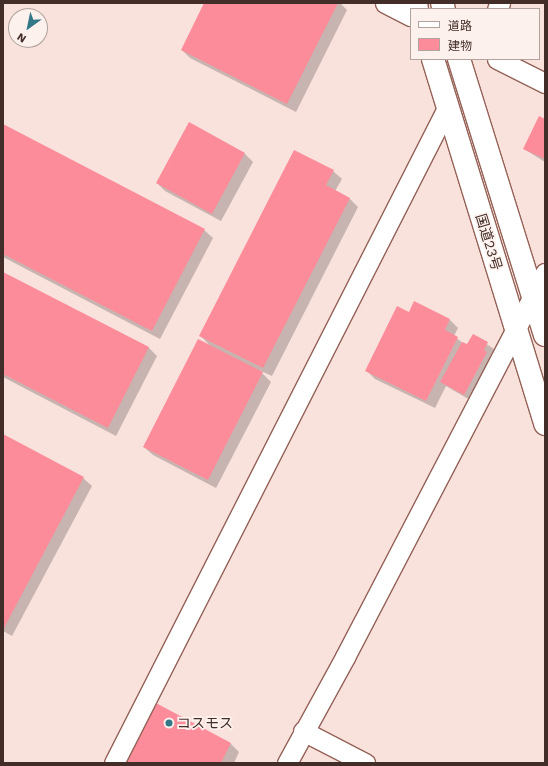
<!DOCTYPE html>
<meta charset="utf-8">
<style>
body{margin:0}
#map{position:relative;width:548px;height:766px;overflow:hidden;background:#f9e1dc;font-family:"Work Sans","Noto Sans JP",sans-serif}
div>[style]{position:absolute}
.shadow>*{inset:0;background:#0003}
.building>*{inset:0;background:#fc8c9a}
.roads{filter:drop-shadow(1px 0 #946257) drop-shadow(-1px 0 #946257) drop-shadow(0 1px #946257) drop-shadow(0 -1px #946257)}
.minor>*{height:19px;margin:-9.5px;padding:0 9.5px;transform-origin:9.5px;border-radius:9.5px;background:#fff}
.highway>*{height:22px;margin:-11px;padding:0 11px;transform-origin:11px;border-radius:11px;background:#fff}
.dots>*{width:11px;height:11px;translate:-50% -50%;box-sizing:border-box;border:2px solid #fdf1ee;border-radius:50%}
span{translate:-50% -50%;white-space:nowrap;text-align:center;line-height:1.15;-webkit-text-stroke:3.5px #fdf1ee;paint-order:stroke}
.street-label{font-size:14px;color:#432d28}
.poi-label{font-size:14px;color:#432d28}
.left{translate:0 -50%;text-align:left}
.frame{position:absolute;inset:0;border:4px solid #432d28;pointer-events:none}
.legend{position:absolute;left:410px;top:8px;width:130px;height:52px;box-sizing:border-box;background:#fdf1ee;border:1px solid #b3a39f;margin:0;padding:5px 7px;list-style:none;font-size:12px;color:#432d28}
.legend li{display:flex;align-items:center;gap:8px;height:20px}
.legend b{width:20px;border:1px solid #b3a39f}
.north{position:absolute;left:8px;top:8px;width:40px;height:40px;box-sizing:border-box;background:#fdf1ee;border:1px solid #b3a39f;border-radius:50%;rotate:213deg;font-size:11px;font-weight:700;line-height:16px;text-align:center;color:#432d28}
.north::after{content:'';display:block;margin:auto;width:14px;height:18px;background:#327886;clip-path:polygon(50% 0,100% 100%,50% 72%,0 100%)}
</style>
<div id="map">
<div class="shadow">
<div style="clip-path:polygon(206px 3px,340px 3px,347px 10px,296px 112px,190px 58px,182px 50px)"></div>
<div style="clip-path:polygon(545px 120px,545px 162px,524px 149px)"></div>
<div style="clip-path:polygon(189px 123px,245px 154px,253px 162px,221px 221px,165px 191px,157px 183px)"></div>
<div style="clip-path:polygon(3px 125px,204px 230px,213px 238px,160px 339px,3px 257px)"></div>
<div style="clip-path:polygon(333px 171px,342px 179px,335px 191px,349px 198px,358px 207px,272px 376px,259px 370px,271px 382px,216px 488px,153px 455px,144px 447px,211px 347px,201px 336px)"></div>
<div style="clip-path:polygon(3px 273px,149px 348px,157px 356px,116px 436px,3px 377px)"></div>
<div style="clip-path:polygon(410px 313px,450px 320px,458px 328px,454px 336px,464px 344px,467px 346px,473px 335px,494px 349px,490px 357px,493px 359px,470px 400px,446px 386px,435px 408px,375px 379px,366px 370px)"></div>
<div style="clip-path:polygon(3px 435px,83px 478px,92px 486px,12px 636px,3px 631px)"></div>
<div style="clip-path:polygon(155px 703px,231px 744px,239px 752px,234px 763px,125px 763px)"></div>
</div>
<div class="building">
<div style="clip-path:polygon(204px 3px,338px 3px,287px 104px,181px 50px)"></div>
<div style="clip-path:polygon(539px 116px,545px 119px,545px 159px,523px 149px)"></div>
<div style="clip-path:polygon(189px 122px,245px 153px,212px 214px,156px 183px)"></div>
<div style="clip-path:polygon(3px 124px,205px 229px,152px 331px,3px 254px)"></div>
<div style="clip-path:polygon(294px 150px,334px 170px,326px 185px,350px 198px,263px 368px,199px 336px)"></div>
<div style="clip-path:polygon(3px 272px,149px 347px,108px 428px,3px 374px)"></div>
<div style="clip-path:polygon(414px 301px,450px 319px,445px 330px,458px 337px,426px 401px,365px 371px,397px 306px,409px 312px)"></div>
<div style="clip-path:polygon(473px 334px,488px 342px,484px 350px,487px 352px,464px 395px,440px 382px,462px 342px,467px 344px)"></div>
<div style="clip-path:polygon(198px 339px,263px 372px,208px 480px,143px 447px)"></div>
<div style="clip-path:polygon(3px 434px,84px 477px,3px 630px)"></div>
<div style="clip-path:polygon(154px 702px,231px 743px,221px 763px,124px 763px)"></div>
</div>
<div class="roads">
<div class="minor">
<div style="left:385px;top:3px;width:29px;rotate:27deg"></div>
<div style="left:497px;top:9px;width:7px;rotate:-63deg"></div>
<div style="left:497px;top:59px;width:54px;rotate:26.6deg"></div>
<div style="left:303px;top:731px;width:70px;rotate:27.3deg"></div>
<div style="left:114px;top:763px;width:737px;rotate:-63.05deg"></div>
<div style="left:287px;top:763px;width:121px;rotate:-61.3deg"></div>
<div style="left:345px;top:657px;width:433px;rotate:-62.5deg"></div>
</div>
<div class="highway">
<div style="left:416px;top:3px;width:6px;rotate:81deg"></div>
<div style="left:442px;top:3px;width:6px;rotate:72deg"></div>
<div style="left:433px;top:59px;width:382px;rotate:72.9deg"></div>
<div style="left:459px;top:59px;width:289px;rotate:72.7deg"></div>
</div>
</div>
<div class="dots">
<div style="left:169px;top:723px;background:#327886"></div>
</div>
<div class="street-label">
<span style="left:489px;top:242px;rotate:73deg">国道23号</span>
</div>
<div class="poi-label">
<span class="left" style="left:177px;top:723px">コスモス</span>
</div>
<div class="frame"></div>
<ul class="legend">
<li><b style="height:5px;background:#fff"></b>道路</li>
<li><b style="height:11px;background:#fc8c9a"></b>建物</li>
</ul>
<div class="north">N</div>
</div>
